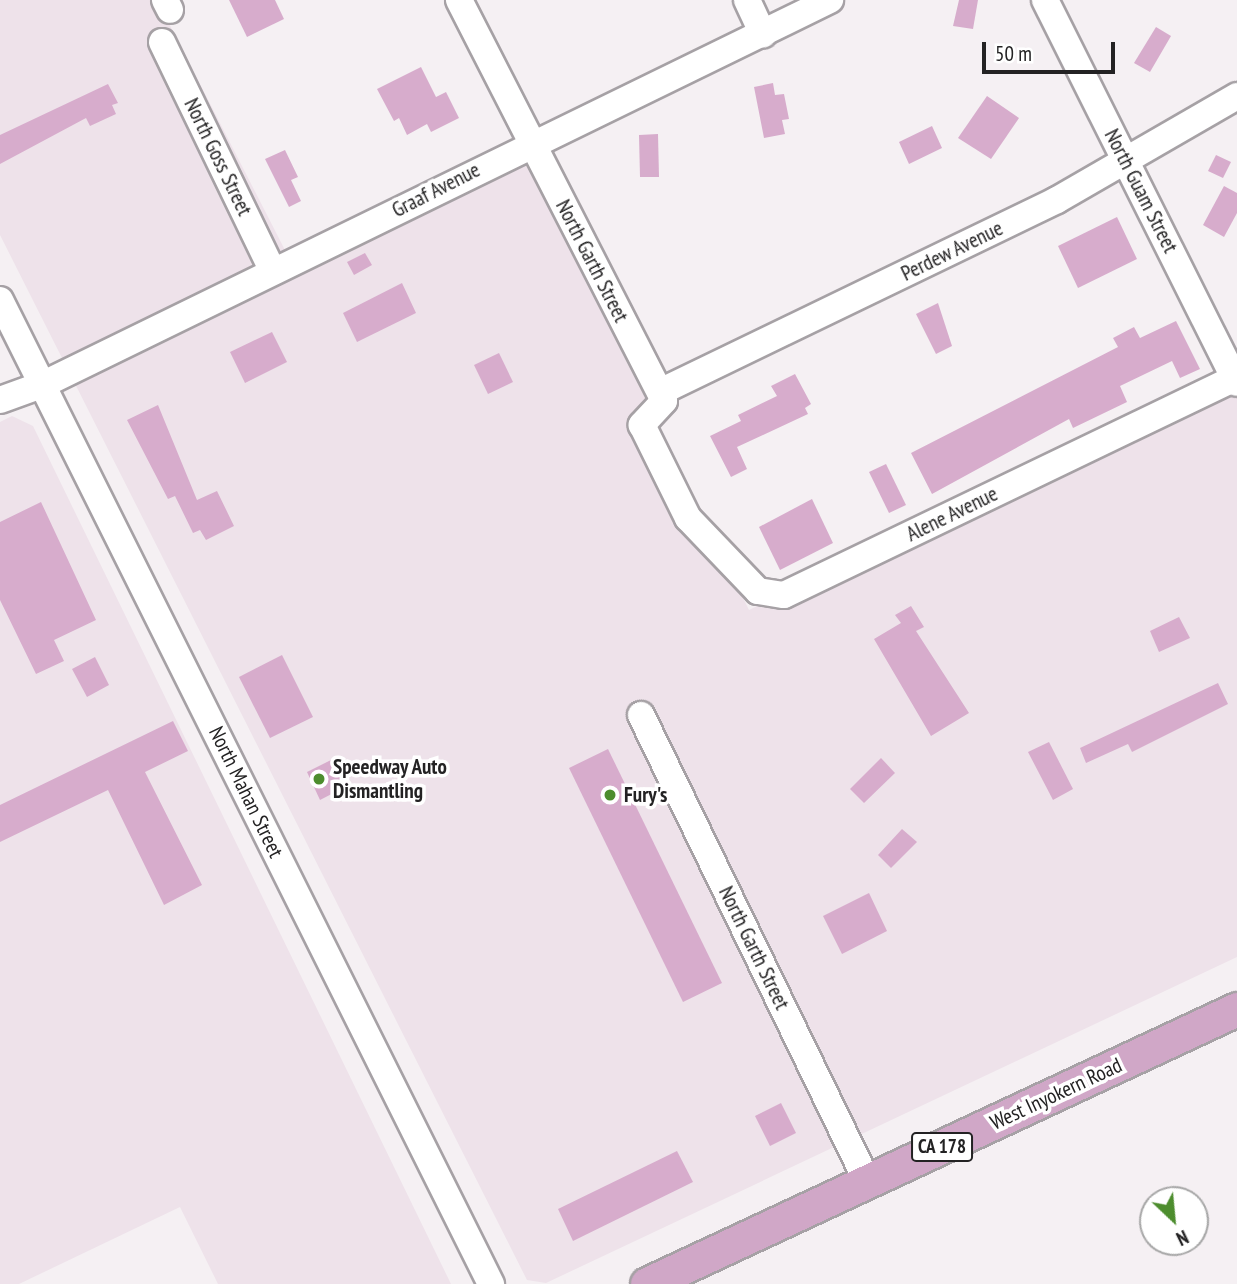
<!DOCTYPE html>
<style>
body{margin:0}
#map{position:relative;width:1237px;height:1284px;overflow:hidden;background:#f5f0f3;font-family:"PT Sans Narrow",sans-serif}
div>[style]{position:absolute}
.built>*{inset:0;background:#eee2ea}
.building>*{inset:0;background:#d7accc}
.roads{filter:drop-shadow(2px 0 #a6a1a5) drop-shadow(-2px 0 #a6a1a5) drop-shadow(0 2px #a6a1a5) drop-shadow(0 -2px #a6a1a5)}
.minor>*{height:26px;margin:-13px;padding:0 13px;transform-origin:13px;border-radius:13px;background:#fff}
.major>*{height:33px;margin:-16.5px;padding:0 16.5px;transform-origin:16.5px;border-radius:16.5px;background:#d0a7c7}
.dots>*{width:19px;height:19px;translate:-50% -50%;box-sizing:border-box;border:4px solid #fff;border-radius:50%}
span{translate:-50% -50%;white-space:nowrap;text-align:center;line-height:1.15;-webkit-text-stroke:7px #fff;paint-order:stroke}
.shield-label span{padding:2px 5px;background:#fff;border:2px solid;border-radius:5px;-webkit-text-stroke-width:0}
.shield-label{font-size:19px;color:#232223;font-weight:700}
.street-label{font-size:21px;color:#232223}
.poi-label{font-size:21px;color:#232223;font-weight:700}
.left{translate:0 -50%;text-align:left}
.north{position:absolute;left:1139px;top:1186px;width:70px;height:70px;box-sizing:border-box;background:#fff;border:2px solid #a7a7a7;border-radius:50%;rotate:154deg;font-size:19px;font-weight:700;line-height:28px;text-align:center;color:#232223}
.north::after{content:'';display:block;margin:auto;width:24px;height:32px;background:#4d8d2e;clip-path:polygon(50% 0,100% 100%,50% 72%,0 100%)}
.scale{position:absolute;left:982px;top:42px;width:133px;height:32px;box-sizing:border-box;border:4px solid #232223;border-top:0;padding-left:9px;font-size:21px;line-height:24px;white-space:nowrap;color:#232223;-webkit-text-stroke:5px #fff;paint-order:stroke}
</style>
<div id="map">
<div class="built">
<div style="clip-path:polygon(0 0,157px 0,288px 256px,520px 142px,749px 610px,1237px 374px,1237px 957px,546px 1283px,527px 1280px,0 235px)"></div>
<div style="clip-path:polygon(12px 416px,33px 426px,451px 1284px,218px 1284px,180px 1207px,19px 1284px,0 1284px,0 422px)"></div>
</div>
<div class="building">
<div style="clip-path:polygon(229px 0,275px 0,284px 19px,247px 37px)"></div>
<div style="clip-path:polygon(959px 0,978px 0,973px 29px,953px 26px)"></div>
<div style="clip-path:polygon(1156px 27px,1171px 36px,1150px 72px,1134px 63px)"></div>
<div style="clip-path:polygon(421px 67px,436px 97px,446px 92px,459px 118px,431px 132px,427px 124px,407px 135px,399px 118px,394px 121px,377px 89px)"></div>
<div style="clip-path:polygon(773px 83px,775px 95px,784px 94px,789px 119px,782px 120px,785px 134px,764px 138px,754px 87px)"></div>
<div style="clip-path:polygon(108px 84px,118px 103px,112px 105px,116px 114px,90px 126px,86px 118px,0 164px,0 135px)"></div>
<div style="clip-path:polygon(987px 96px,1019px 118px,991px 159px,958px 138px)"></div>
<div style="clip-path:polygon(932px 126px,942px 148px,909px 164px,899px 142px)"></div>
<div style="clip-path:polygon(658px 134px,659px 177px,640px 177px,639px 135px)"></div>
<div style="clip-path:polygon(285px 150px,298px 177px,291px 180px,301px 201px,289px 207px,265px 159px)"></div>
<div style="clip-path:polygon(1216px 155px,1231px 162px,1223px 178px,1208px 171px)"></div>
<div style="clip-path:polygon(1224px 186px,1237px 193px,1237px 213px,1224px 237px,1203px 225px)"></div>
<div style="clip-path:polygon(1117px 217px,1137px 259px,1078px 288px,1058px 246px)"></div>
<div style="clip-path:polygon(365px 253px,372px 265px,354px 275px,347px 262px)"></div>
<div style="clip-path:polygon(402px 283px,416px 313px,357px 342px,343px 313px)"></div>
<div style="clip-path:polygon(938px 303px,952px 346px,936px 354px,916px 314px)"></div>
<div style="clip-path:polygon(1176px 321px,1200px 369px,1180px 378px,1172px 361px,1120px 386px,1127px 402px,1073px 428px,1069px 419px,932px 494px,911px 453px,1118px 347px,1113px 338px,1134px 327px,1140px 338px)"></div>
<div style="clip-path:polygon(272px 332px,287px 362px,245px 383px,230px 352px)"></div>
<div style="clip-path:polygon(499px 353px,513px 382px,488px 394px,474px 365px)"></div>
<div style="clip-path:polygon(795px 374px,811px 404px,805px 408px,808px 414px,737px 447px,747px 469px,731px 477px,710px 436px,741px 421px,738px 415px,777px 396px,771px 386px)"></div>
<div style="clip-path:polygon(158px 405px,197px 500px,217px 491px,234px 526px,206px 540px,200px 530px,193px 533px,175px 496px,168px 499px,127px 420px)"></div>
<div style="clip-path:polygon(886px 464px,906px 505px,889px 513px,869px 472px)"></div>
<div style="clip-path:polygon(812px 499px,833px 543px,780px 570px,759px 527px)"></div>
<div style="clip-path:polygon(41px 502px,96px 620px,54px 640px,64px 661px,36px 674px,0 600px,0 522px)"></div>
<div style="clip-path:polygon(911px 606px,924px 627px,916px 631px,969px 713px,931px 736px,874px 639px,901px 623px,895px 615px)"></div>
<div style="clip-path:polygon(1179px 617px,1190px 638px,1159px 652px,1150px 631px)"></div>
<div style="clip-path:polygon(282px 655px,313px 717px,270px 738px,239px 677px)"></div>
<div style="clip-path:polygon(95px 657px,109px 685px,87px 697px,72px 669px)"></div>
<div style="clip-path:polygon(1218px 683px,1228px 704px,1132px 752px,1128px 744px,1086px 763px,1080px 748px)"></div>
<div style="clip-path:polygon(173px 721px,188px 751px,145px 772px,202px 885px,164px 905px,108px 790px,0 842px,0 805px)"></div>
<div style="clip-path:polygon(1049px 742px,1073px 789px,1053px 800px,1028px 752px)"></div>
<div style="clip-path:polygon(608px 749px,722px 983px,683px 1002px,569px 768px)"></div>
<div style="clip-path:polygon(337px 757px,351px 784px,320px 800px,307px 772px)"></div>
<div style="clip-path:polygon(881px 758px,895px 773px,864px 803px,850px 789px)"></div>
<div style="clip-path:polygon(902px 829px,917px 842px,891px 868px,878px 855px)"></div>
<div style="clip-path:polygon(869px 893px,887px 931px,842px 954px,823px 916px)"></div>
<div style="clip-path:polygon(781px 1103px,796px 1133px,770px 1146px,755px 1116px)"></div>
<div style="clip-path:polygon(677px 1151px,693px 1182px,573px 1241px,558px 1209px)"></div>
</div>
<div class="roads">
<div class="minor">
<div style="left:165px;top:0;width:11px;rotate:63deg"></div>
<div style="left:459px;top:0;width:450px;rotate:62.9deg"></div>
<div style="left:664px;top:401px;width:33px;rotate:133deg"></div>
<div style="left:642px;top:425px;width:104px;rotate:63.7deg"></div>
<div style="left:688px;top:518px;width:101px;rotate:46.2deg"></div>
<div style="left:758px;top:591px;width:26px;rotate:9deg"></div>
<div style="left:784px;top:595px;width:500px;rotate:-25.7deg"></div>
<div style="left:747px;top:0;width:38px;rotate:65deg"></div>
<div style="left:1045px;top:0;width:428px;rotate:63.4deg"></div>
<div style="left:162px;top:42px;width:255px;rotate:64.2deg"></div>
<div style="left:0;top:300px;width:1100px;rotate:63.48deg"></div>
<div style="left:660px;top:392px;width:441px;rotate:-25.8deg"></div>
<div style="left:1057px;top:200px;width:208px;rotate:-30deg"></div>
<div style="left:0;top:400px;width:47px;rotate:-20deg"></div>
<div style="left:44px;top:384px;width:875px;rotate:-26.04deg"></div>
<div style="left:641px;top:715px;width:518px;rotate:64.13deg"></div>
</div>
<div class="major">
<div style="left:647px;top:1284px;width:651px;rotate:-24.99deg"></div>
</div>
</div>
<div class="dots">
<div style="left:319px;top:779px;background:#4d8d2e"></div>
<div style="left:610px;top:795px;background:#4d8d2e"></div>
</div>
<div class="shield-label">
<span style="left:942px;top:1147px">CA 178</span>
</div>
<div class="street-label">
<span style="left:218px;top:157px;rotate:64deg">North Goss Street</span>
<span style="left:436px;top:190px;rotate:-27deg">Graaf Avenue</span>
<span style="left:1141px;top:191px;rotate:63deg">North Guam Street</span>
<span style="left:952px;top:251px;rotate:-26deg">Perdew Avenue</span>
<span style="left:592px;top:261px;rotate:63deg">North Garth Street</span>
<span style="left:952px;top:514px;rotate:-26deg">Alene Avenue</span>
<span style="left:246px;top:792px;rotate:64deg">North Mahan Street</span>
<span style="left:754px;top:948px;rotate:64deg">North Garth Street</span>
<span style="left:1056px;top:1094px;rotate:-25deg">West Inyokern Road</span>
</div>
<div class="poi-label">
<span class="left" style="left:333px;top:779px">Speedway Auto<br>Dismantling</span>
<span class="left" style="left:624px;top:795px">Fury's</span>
</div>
<div class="north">N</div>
<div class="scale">50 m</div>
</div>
